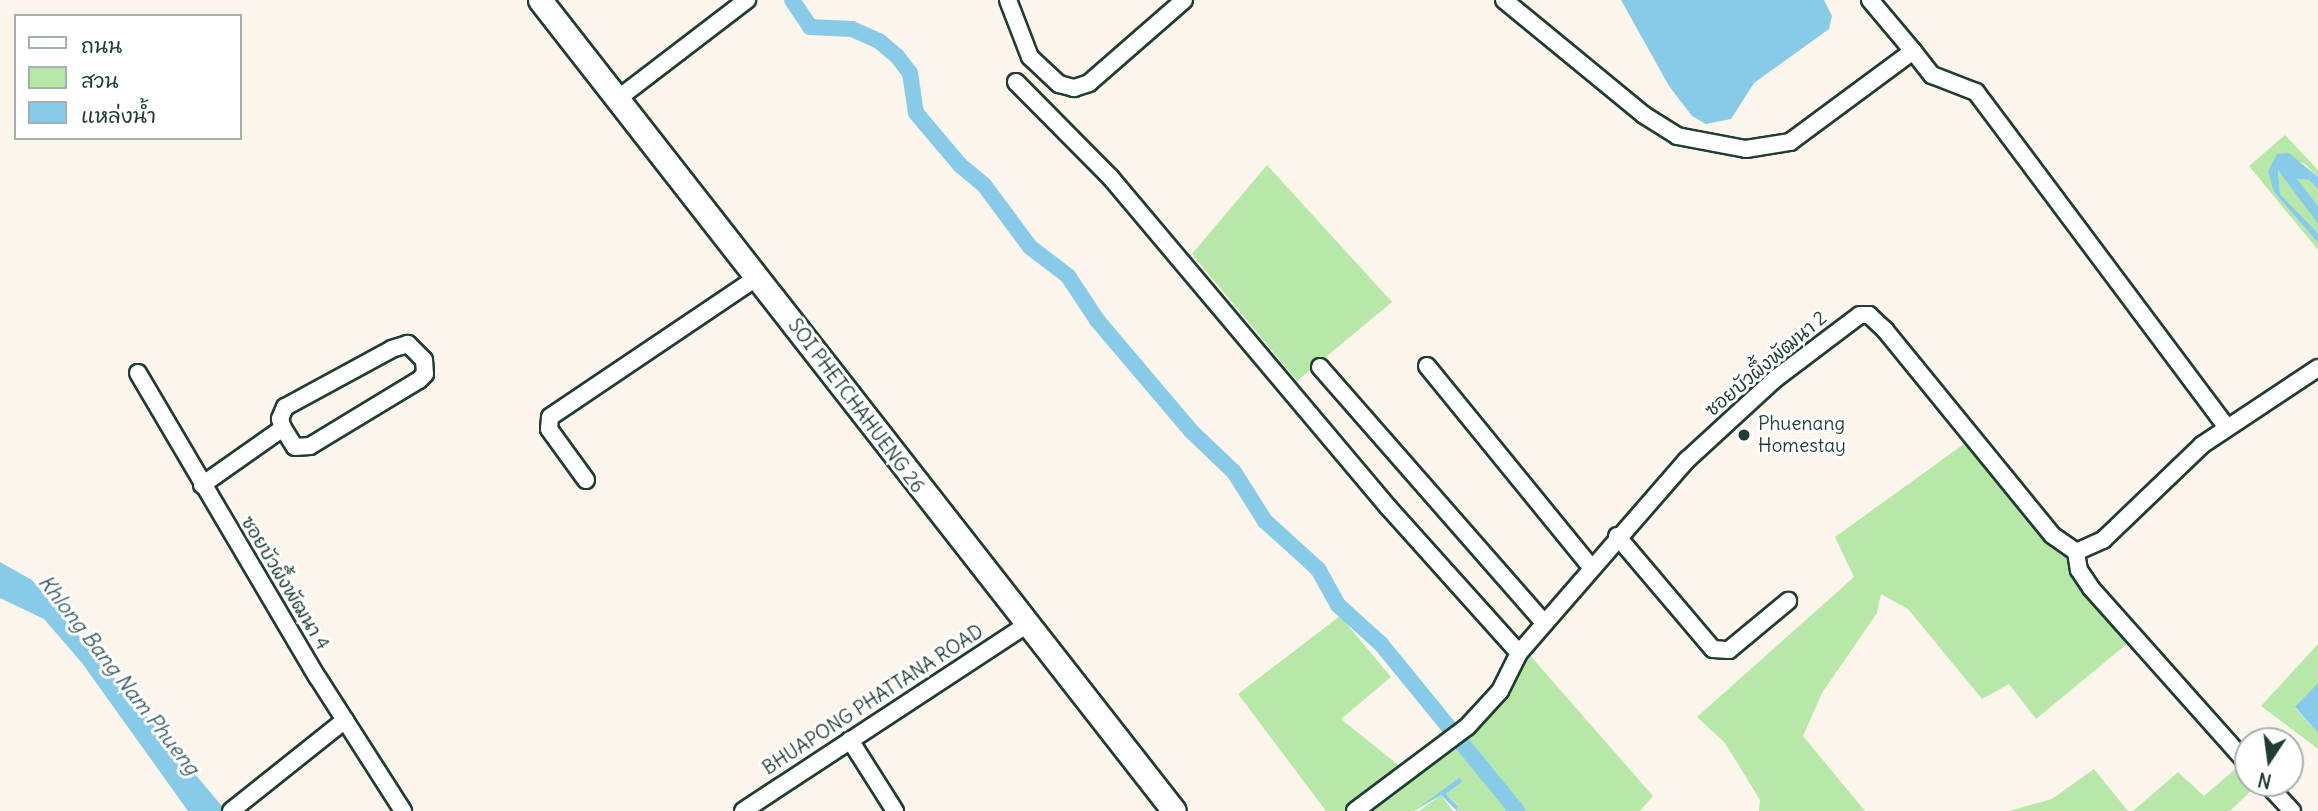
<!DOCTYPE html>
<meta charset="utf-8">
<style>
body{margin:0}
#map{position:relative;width:2318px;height:811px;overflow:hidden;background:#fbf5ec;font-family:Delius,"Playpen Sans Thai",sans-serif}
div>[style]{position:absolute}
.green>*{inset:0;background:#b7e8a7}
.water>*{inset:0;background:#87cbe8}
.canal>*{height:16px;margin:-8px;padding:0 8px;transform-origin:8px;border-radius:8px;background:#87cbe8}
.roads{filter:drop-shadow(2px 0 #1f3d34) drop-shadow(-2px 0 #1f3d34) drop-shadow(0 2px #1f3d34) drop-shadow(0 -2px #1f3d34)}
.street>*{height:16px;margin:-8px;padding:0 8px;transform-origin:8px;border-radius:8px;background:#fff}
.secondary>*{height:23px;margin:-11.5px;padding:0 11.5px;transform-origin:11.5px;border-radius:11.5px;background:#fff}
.dots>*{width:19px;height:19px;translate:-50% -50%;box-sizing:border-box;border:4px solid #fff;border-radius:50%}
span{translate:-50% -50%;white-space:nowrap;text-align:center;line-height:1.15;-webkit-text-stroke:6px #fff;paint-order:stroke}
.street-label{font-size:19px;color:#1f3d34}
.poi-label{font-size:19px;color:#1f3d34}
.left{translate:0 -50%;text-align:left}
.water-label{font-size:21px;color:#396061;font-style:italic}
.legend{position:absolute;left:14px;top:14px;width:228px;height:126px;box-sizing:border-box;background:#fff;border:2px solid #a5b1ae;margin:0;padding:9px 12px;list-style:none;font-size:21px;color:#1f3d34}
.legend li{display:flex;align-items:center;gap:14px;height:35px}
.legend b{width:35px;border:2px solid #a5b1ae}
.north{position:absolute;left:2234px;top:727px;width:70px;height:70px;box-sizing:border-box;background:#fff;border:2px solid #a5b1ae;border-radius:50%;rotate:193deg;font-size:19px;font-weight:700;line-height:28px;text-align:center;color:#1f3d34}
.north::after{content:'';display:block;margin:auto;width:24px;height:32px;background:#1f3d34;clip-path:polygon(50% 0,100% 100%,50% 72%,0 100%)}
</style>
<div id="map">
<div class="green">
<div style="clip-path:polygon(2285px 135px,2318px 170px,2318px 177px,2305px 164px,2277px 154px,2274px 192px,2318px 243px,2318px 250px,2249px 166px)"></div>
<div style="clip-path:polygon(1267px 165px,1392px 302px,1297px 381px,1192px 254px)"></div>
<div style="clip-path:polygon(2278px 169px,2318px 224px,2318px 233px,2280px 194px)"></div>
<div style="clip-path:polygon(2296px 179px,2309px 180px,2318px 189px,2318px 206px)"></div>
<div style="clip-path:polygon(1968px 441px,2061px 551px,2128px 643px,2036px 719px,2009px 684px,1982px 699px,1908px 609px,1881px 594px,1877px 613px,1822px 693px,1803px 736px,1865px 811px,1759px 811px,1760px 800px,1725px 743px,1697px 717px,1854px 577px,1835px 537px)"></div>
<div style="clip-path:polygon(1340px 616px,1391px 677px,1341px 719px,1412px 776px,1476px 733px,1527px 652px,1653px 796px,1640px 811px,1457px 811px,1458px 805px,1446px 794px,1462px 781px,1459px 779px,1414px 811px,1326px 811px,1238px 694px)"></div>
<div style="clip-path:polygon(2318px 644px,2318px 683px,2295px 708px,2318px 733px,2318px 749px,2261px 706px)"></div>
<div style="clip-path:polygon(2241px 764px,2248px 772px,2248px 783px,2259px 783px,2230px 811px,2133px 811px,2178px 772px,2204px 796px)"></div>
<div style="clip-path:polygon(2094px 769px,2128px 811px,2009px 811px,2052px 799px)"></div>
<div style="clip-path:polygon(1441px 795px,1453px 811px,1419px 811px)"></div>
</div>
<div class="water">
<div style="clip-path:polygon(1621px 0,1824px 0,1832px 16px,1829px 29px,1754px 83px,1731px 119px,1706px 124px,1692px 116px,1669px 86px)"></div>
<div style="clip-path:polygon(2289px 153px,2318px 177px,2318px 189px,2309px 180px,2297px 179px,2318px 206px,2318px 224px,2278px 170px,2280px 194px,2318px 233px,2318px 243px,2274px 192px,2268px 171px,2277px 154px)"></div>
<div style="clip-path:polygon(0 562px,32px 580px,226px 811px,188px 811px,82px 663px,44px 619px,0 598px)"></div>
<div style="clip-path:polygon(2318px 683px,2318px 733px,2295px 707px)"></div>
<div style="clip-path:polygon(1459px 778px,1463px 781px,1446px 794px,1458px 806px,1457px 811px,1441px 795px,1414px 811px)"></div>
</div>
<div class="canal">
<div style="left:792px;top:0;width:32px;rotate:56deg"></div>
<div style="left:810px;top:27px;width:42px;rotate:2.7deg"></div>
<div style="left:852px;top:29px;width:30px;rotate:24deg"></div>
<div style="left:879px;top:41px;width:23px;rotate:40deg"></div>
<div style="left:897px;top:56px;width:21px;rotate:53deg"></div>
<div style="left:910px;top:73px;width:40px;rotate:81.5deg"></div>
<div style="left:916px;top:113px;width:68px;rotate:49.8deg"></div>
<div style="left:960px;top:165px;width:31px;rotate:40deg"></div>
<div style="left:984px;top:185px;width:77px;rotate:53.4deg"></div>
<div style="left:1030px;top:247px;width:48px;rotate:37.3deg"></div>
<div style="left:1068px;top:276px;width:53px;rotate:56.6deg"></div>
<div style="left:1097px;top:320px;width:145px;rotate:49.7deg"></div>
<div style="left:1191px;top:431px;width:59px;rotate:43.6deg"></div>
<div style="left:1234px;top:472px;width:58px;rotate:57.7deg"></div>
<div style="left:1265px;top:521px;width:72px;rotate:42.2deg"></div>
<div style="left:1318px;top:569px;width:41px;rotate:60.9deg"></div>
<div style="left:1338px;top:605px;width:58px;rotate:42.2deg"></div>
<div style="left:1381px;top:644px;width:215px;rotate:50.8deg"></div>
</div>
<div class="roads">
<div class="street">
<div style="left:1008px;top:0;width:61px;rotate:68.9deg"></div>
<div style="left:1030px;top:57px;width:40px;rotate:43deg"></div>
<div style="left:1059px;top:84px;width:16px;rotate:15deg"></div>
<div style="left:1074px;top:88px;width:16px;rotate:-18deg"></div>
<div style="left:1089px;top:83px;width:126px;rotate:-41.1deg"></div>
<div style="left:1504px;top:0;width:181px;rotate:39.4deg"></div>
<div style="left:1644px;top:115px;width:39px;rotate:32deg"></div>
<div style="left:1677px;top:136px;width:70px;rotate:10.7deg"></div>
<div style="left:1746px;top:149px;width:45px;rotate:-9deg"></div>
<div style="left:1790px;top:142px;width:153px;rotate:-36.5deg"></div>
<div style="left:1913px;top:51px;width:67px;rotate:-130.1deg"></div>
<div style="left:1913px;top:51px;width:31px;rotate:52deg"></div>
<div style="left:1932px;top:75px;width:47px;rotate:21.1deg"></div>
<div style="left:1976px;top:92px;width:419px;rotate:53.2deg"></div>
<div style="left:1016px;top:82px;width:135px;rotate:45.3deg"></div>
<div style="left:1111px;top:178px;width:430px;rotate:49.9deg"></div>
<div style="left:1388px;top:507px;width:196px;rotate:48.1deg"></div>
<div style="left:620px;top:97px;width:160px;rotate:-37.4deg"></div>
<div style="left:1427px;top:366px;width:259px;rotate:50.8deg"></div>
<div style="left:1320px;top:367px;width:340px;rotate:48.8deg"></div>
<div style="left:138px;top:373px;width:354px;rotate:59.5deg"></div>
<div style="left:318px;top:678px;width:158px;rotate:57.4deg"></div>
<div style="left:586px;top:480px;width:63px;rotate:-126deg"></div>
<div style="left:549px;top:429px;width:12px;rotate:-85deg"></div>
<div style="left:550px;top:417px;width:252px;rotate:-34deg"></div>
<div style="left:202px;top:485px;width:99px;rotate:-35.1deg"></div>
<div style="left:283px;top:428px;width:22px;rotate:58deg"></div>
<div style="left:295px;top:447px;width:15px;rotate:-4deg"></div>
<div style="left:310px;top:446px;width:127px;rotate:-31.2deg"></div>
<div style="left:419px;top:380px;width:8px;rotate:-45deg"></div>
<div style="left:425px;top:374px;width:14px;rotate:-94deg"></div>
<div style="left:424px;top:360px;width:23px;rotate:-135deg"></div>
<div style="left:408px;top:344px;width:17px;rotate:163deg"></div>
<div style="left:392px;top:349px;width:122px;rotate:151.5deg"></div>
<div style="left:285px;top:407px;width:13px;rotate:113deg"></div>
<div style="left:280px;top:419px;width:9px;rotate:72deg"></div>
<div style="left:1617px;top:536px;width:148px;rotate:49.7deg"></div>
<div style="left:1713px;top:649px;width:16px;rotate:4deg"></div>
<div style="left:1729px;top:650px;width:77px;rotate:-39.7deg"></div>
<div style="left:2076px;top:552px;width:18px;rotate:81deg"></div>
<div style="left:2079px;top:570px;width:22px;rotate:56deg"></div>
<div style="left:2091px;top:588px;width:236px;rotate:48.3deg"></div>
<div style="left:850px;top:740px;width:84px;rotate:57.6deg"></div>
<div style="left:2266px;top:783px;width:38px;rotate:47deg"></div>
<div style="left:231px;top:811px;width:146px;rotate:-38.6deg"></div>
<div style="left:743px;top:811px;width:339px;rotate:-33.3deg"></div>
<div style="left:1355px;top:811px;width:140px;rotate:-36.9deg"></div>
<div style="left:1467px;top:727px;width:49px;rotate:-47.5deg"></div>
<div style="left:1500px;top:691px;width:42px;rotate:-63.4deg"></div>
<div style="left:1519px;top:653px;width:256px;rotate:-49deg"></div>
<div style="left:1687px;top:460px;width:120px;rotate:-42.6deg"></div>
<div style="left:1775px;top:379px;width:106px;rotate:-37deg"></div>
<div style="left:1860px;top:315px;width:9px"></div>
<div style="left:1869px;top:315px;width:22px;rotate:43deg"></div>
<div style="left:1885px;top:330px;width:264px;rotate:50.8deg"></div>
<div style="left:2052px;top:535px;width:29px;rotate:35deg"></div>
<div style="left:2076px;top:552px;width:30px;rotate:-24deg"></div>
<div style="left:2103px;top:540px;width:137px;rotate:-43.8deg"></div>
<div style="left:2202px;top:445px;width:139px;rotate:-33.6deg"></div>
</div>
<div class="secondary">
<div style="left:540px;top:0;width:1029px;rotate:51.98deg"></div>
</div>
</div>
<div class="dots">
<div style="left:1744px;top:435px;background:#1f3d34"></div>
</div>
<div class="street-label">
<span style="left:1766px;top:364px;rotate:-40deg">ซอยบัวผึ้งพัฒนา 2</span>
<span style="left:856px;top:406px;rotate:53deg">SOI PHETCHAHUENG 26</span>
<span style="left:285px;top:583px;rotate:59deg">ซอยบัวผึ้งพัฒนา 4</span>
<span style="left:873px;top:700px;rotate:-33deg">BHUAPONG PHATTANA ROAD</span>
</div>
<div class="poi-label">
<span class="left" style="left:1758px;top:435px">Phuenang<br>Homestay</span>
</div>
<div class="water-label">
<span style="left:119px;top:675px;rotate:52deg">Khlong Bang Nam Phueng</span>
</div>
<ul class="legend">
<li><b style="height:9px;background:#fff"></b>ถนน</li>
<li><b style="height:19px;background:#b7e8a7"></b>สวน</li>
<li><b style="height:19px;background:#87cbe8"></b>แหล่งน้ำ</li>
</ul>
<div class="north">N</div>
</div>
